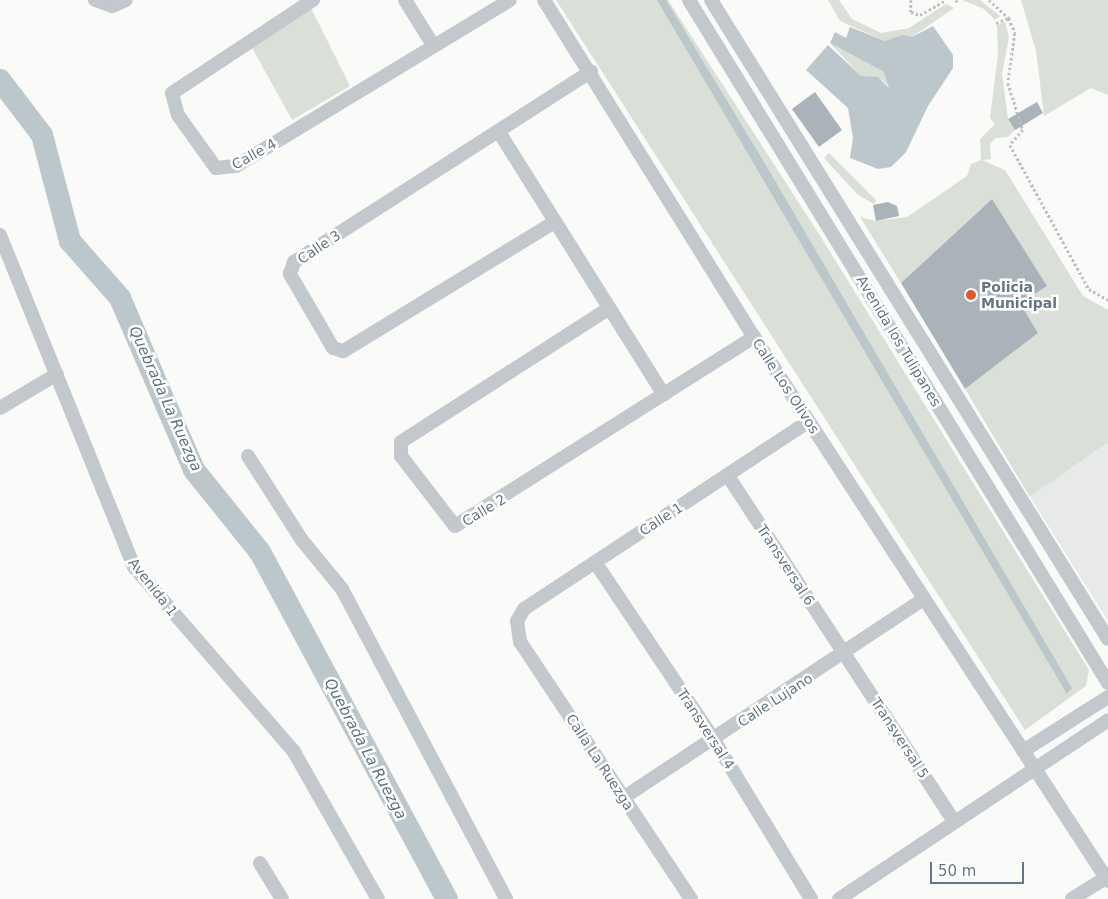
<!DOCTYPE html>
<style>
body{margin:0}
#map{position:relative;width:1108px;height:899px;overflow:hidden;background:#fafaf8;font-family:"DejaVu Sans",sans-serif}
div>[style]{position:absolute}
.built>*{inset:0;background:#e8e9e9}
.green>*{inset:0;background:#dadfd7}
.water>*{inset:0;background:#bbc7cb}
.river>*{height:22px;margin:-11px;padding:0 11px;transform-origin:11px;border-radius:11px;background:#bbc7cb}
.building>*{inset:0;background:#aab3b9}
.path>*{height:2.5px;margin-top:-1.25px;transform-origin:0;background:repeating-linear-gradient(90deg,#bbbfc2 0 2.5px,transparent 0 5px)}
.minor>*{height:14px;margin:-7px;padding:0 7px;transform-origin:7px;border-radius:7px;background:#c3c8cc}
.dots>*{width:14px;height:14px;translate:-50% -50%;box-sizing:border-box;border:2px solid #fff;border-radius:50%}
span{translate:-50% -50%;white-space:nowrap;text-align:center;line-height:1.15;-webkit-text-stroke:5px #fff;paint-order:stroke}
.street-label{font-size:14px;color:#657683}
.poi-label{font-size:14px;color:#657683;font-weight:700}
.left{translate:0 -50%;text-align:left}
.water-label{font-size:15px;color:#60757c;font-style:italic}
.scale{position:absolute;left:930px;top:862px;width:94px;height:22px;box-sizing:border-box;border:2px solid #657683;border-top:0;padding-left:6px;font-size:15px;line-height:18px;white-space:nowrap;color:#657683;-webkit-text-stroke:4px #fff;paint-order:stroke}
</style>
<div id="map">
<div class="built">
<div style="clip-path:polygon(1108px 442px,1108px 621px,1030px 497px)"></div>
</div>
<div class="green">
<div style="clip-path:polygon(556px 0,668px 0,819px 234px,1089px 670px,1086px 686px,1025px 730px)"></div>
<div style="clip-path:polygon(828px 0,839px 0,852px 19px,881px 33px,909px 28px,946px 4px,954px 8px,912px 37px,885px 41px,840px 21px)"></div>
<div style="clip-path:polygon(962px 0,980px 0,1000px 16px,995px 20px,984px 9px)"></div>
<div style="clip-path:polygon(1021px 0,1108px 0,1108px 95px,1091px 88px,1044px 116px,1036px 51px)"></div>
<div style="clip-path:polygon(311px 8px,350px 86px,292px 120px,250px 44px)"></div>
<div style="clip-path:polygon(1005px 22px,1009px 37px,1002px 74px,1008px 119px,1015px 130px,1008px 137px,996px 138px,990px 144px,991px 159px,982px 160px,1005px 170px,1083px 296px,1108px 310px,1108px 442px,1030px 497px,965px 389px,1038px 333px,1020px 303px,1046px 286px,992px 199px,901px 283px,860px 217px,876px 221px,907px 217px,967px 176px,971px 164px,981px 160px,980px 139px,995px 124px,990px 118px,998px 54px,997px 25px)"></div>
<div style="clip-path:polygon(830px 43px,884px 72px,890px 88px,881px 79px,861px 76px)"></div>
<div style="clip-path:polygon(829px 153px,876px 200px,874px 204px,857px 194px,824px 158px)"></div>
</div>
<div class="water">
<div style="clip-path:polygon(657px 0,666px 0,761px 157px,1072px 688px,1067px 694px)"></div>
<div style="clip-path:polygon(933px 26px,953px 55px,953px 68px,928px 106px,906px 152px,891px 167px,878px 169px,850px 158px,853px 138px,848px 108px,806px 70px,828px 45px,861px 76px,878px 77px,889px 88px,884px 72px,830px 43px,835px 32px,846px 38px,850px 27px,885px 41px,902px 35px,912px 37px)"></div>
</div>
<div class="river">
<div style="left:0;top:80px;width:69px;rotate:52.6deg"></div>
<div style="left:42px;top:135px;width:110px;rotate:75.2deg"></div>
<div style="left:70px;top:241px;width:76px;rotate:48.7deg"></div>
<div style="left:120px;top:298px;width:187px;rotate:66.7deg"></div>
<div style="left:194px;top:470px;width:105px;rotate:51.2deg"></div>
<div style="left:260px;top:552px;width:394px;rotate:61.7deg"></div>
</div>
<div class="building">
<div style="clip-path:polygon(815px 92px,842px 130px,819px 147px,792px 109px)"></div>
<div style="clip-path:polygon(1037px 102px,1043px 113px,1015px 130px,1008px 119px)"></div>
<div style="clip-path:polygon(992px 199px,1047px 286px,1020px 303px,1038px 333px,965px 389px,901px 283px)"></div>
<div style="clip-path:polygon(888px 202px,897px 206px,899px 216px,876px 221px,873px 205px)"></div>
</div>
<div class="path">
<div style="left:911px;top:0;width:12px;rotate:90deg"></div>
<div style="left:911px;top:12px;width:9px;rotate:18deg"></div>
<div style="left:920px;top:15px;width:30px;rotate:-30deg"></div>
<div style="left:956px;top:0;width:4px;rotate:56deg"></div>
<div style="left:989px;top:0;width:27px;rotate:42deg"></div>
<div style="left:1009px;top:18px;width:16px;rotate:68deg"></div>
<div style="left:1015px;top:33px;width:50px;rotate:98deg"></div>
<div style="left:1008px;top:83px;width:49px;rotate:72.3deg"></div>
<div style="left:1023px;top:130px;width:20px;rotate:131deg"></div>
<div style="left:1010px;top:145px;width:164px;rotate:61.3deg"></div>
<div style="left:1089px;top:289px;width:22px;rotate:30deg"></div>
<div style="left:996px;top:23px;width:14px;rotate:-21deg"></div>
</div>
<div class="minor">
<div style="left:95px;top:0;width:18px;rotate:19deg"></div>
<div style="left:112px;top:6px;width:15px;rotate:-23deg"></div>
<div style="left:313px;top:0;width:169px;rotate:146.6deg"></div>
<div style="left:172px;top:93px;width:23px;rotate:75deg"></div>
<div style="left:178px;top:115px;width:65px;rotate:54.4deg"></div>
<div style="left:216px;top:168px;width:20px;rotate:-6deg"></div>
<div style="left:236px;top:166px;width:320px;rotate:-31.2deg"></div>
<div style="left:405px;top:0;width:53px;rotate:58.1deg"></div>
<div style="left:544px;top:0;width:397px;rotate:58.1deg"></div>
<div style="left:754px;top:337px;width:649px;rotate:56.95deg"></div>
<div style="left:689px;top:0;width:801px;rotate:58.47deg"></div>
<div style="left:711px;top:0;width:752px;rotate:58.15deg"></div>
<div style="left:499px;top:132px;width:310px;rotate:57.9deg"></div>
<div style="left:553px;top:223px;width:246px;rotate:148.6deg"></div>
<div style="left:343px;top:351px;width:10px;rotate:-163deg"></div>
<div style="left:333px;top:348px;width:86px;rotate:-120.2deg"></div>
<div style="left:290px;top:274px;width:13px;rotate:-72deg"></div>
<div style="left:294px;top:262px;width:353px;rotate:-32.7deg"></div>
<div style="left:0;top:235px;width:358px;rotate:68deg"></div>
<div style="left:134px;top:567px;width:245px;rotate:49.1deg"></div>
<div style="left:294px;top:752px;width:169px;rotate:60.3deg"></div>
<div style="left:608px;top:309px;width:246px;rotate:147.3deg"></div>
<div style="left:401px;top:442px;width:14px;rotate:90deg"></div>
<div style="left:401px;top:456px;width:88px;rotate:52.4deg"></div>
<div style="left:455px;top:526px;width:354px;rotate:-32.3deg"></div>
<div style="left:0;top:408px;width:66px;rotate:-30.8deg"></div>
<div style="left:248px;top:456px;width:98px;rotate:57.4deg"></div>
<div style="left:301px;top:539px;width:65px;rotate:50.6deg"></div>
<div style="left:342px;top:589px;width:351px;rotate:62.1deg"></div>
<div style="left:728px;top:476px;width:413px;rotate:56.8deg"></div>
<div style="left:595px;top:562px;width:214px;rotate:56.2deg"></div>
<div style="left:714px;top:740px;width:186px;rotate:58.6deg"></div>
<div style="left:1023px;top:751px;width:101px;rotate:-32.4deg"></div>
<div style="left:623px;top:798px;width:361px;rotate:-33.5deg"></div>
<div style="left:260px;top:863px;width:42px;rotate:58.6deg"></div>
<div style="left:691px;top:899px;width:309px;rotate:-123.6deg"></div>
<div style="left:520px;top:642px;width:21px;rotate:-98deg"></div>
<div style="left:517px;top:621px;width:14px;rotate:-60deg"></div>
<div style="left:524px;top:609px;width:341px;rotate:-33.4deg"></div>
<div style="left:839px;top:899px;width:323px;rotate:-33.6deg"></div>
<div style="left:1072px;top:899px;width:40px;rotate:-32deg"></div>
</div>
<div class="dots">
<div style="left:971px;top:295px;background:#e4572e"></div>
</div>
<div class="street-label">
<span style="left:254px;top:154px;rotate:-29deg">Calle 4</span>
<span style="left:319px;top:247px;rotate:-34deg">Calle 3</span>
<span style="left:899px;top:341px;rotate:59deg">Avenida los Tulipanes</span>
<span style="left:786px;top:386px;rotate:57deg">Calle Los Olivos</span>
<span style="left:484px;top:510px;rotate:-31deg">Calle 2</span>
<span style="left:661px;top:519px;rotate:-33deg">Calle 1</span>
<span style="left:786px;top:565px;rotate:57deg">Transversal 6</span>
<span style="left:153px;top:587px;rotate:52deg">Avenida 1</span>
<span style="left:775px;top:700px;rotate:-33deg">Calle Lujano</span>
<span style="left:706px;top:729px;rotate:57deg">Transversal 4</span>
<span style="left:900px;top:738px;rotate:57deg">Transversal 5</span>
<span style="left:600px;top:762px;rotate:57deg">Calla La Ruezga</span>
</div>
<div class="poi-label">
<span class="left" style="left:981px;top:295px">Policia<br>Municipal</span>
</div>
<div class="water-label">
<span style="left:165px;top:399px;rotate:66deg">Quebrada La Ruezga</span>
<span style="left:365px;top:749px;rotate:62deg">Quebrada La Ruezga</span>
</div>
<div class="scale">50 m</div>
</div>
